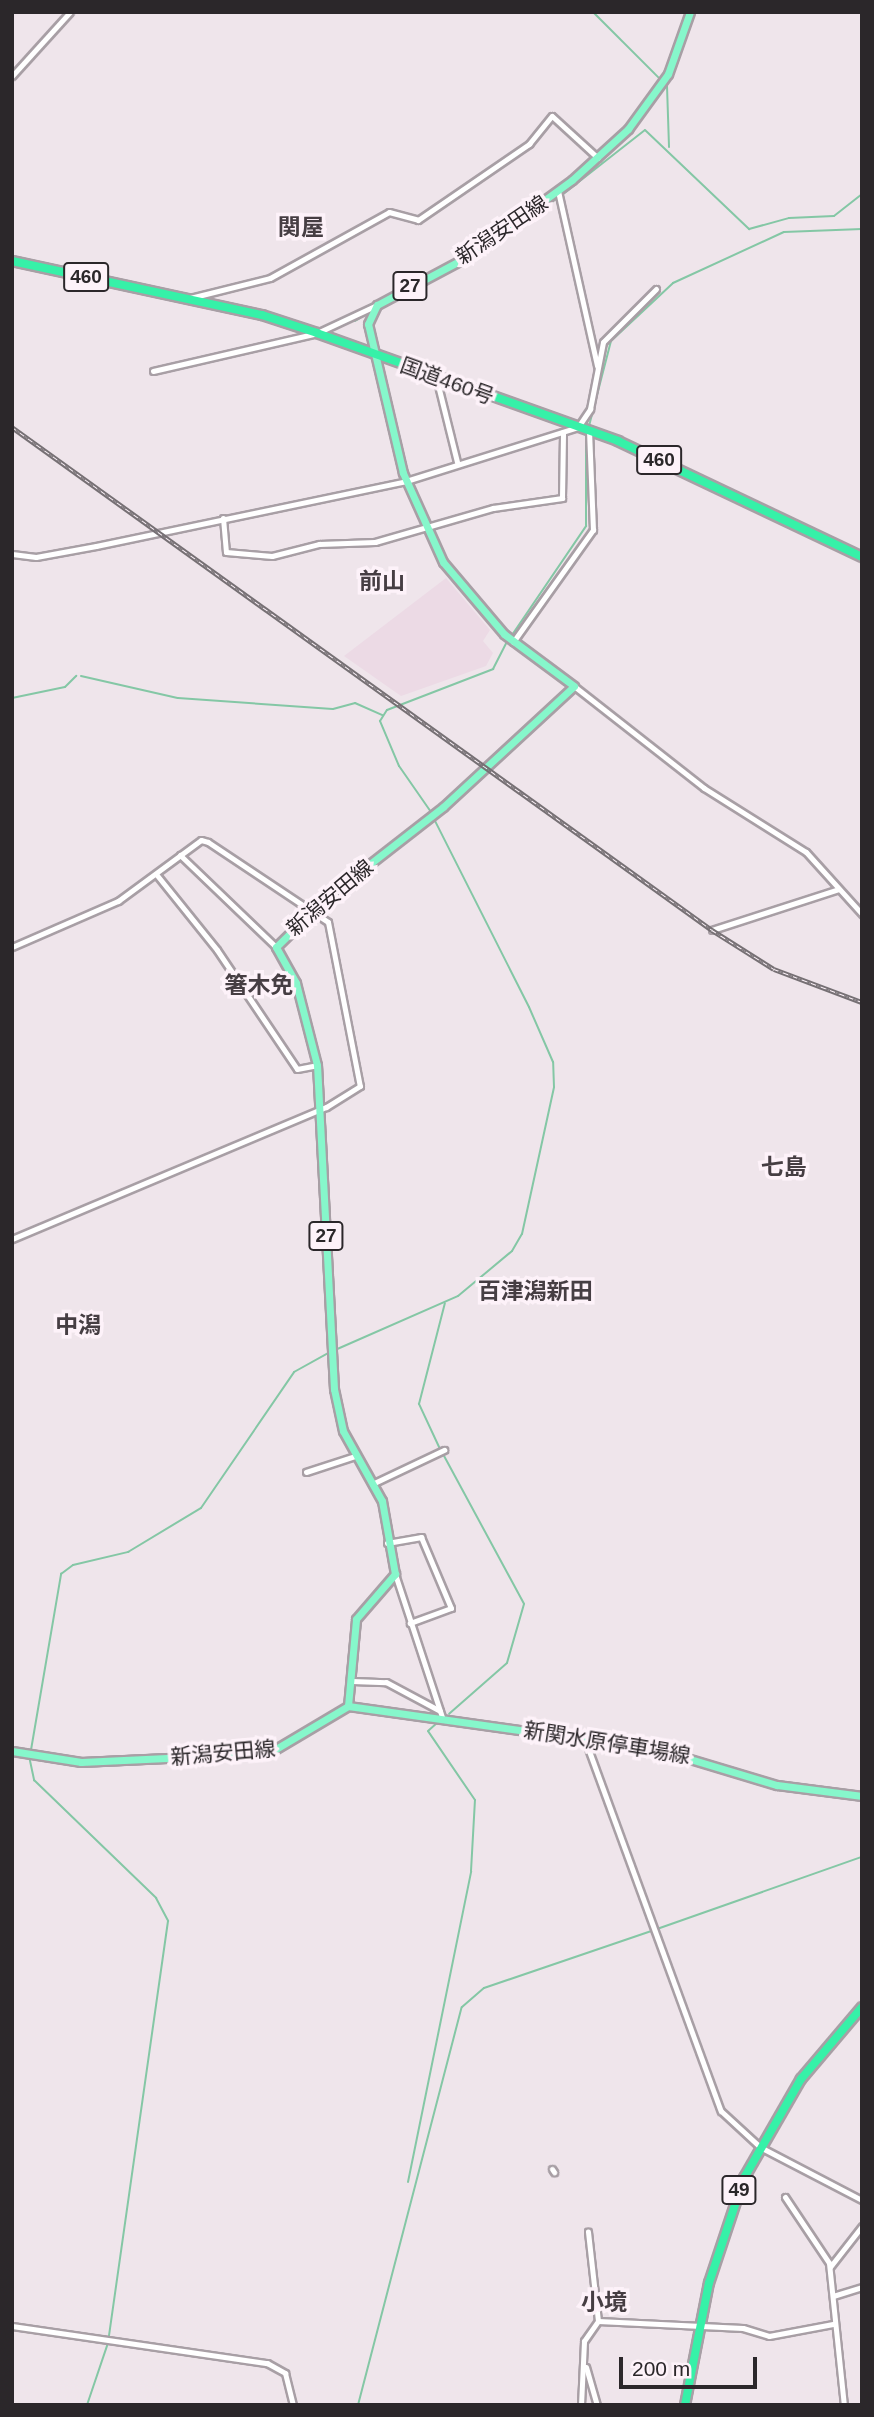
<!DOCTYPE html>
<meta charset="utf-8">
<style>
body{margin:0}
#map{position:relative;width:874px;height:2417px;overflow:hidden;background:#efe5eb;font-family:Helvetica,"Noto Sans JP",sans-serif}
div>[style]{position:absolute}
.built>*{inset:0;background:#ecdae5}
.stream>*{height:2px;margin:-1px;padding:0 1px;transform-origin:1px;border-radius:1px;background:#84c7a5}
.roads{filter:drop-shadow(2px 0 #a89fa5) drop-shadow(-2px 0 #a89fa5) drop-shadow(0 2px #a89fa5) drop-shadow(0 -2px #a89fa5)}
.minor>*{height:5px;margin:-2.5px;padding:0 2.5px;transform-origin:2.5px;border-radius:2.5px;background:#fff}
.major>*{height:7px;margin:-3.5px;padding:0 3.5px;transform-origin:3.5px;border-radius:3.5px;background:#86f7cb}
.highway>*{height:8px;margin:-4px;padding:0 4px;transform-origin:4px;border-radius:4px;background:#36f1a8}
.rail>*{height:4.5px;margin-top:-2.25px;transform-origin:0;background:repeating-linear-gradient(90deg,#fdf2f9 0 5px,#767074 0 10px);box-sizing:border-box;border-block:2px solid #767074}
span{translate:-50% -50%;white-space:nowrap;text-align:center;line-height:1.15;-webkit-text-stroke:7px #fdf2f9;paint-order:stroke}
.shield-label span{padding:2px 5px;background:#fdf2f9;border:2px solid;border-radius:5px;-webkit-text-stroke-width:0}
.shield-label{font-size:19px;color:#2b272a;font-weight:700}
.street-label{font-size:21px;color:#2b272a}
.neighbourhood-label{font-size:23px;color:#463e43;font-weight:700}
.frame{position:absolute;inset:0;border:14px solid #2b272a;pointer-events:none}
.scale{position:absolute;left:619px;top:2357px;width:138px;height:32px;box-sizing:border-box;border:4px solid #2b272a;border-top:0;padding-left:9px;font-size:21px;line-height:24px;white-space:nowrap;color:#2b272a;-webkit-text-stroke:5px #fdf2f9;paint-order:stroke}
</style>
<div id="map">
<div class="built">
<div style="clip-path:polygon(446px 578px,490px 630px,483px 641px,493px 653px,486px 666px,401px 696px,344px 656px)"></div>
</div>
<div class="stream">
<div style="left:593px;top:12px;width:96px;rotate:45deg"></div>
<div style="left:667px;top:86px;width:61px;rotate:88.1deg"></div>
<div style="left:562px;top:195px;width:105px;rotate:-38.1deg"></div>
<div style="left:645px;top:130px;width:144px;rotate:43.6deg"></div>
<div style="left:749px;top:229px;width:41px;rotate:-15.4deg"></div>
<div style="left:789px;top:218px;width:45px;rotate:-2.5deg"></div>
<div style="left:834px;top:216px;width:36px;rotate:-38deg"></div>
<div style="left:386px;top:304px;width:91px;rotate:-26.8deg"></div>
<div style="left:467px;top:263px;width:111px;rotate:-35.8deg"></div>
<div style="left:355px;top:321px;width:6px;rotate:-31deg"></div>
<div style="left:589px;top:426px;width:88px;rotate:-75.5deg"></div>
<div style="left:611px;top:341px;width:85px;rotate:-43.1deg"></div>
<div style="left:673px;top:283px;width:122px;rotate:-24.7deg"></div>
<div style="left:784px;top:232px;width:78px;rotate:-2.2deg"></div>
<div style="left:512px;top:635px;width:132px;rotate:-55.8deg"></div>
<div style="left:586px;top:526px;width:92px;rotate:-90deg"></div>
<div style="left:81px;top:676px;width:99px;rotate:12.8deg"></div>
<div style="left:178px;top:698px;width:155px;rotate:4.1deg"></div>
<div style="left:333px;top:709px;width:23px;rotate:-15deg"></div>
<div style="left:355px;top:703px;width:30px;rotate:24deg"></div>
<div style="left:12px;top:698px;width:54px;rotate:-11.7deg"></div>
<div style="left:65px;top:687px;width:16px;rotate:-45deg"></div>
<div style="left:431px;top:812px;width:56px;rotate:-124.8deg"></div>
<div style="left:399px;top:766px;width:49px;rotate:-112.9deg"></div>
<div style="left:380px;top:721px;width:13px;rotate:-58deg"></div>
<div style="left:387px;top:710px;width:114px;rotate:-21.1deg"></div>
<div style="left:493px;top:669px;width:34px;rotate:-63deg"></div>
<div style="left:335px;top:1350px;width:134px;rotate:-23.7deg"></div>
<div style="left:458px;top:1296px;width:70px;rotate:-39.8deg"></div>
<div style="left:512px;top:1251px;width:20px;rotate:-60deg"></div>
<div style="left:522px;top:1234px;width:150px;rotate:-77.7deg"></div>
<div style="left:554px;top:1087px;width:25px;rotate:-92deg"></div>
<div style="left:553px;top:1062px;width:60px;rotate:-113.6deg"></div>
<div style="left:529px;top:1007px;width:213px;rotate:-116.8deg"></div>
<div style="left:440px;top:1449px;width:50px;rotate:-115deg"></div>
<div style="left:419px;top:1404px;width:104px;rotate:-75.6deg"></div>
<div style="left:443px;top:1454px;width:170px;rotate:61.6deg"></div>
<div style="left:524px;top:1604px;width:61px;rotate:106.1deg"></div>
<div style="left:507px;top:1663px;width:77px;rotate:138.7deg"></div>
<div style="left:31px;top:1750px;width:179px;rotate:-80.3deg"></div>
<div style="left:61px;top:1574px;width:15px;rotate:-37deg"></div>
<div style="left:73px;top:1565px;width:57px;rotate:-13.3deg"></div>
<div style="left:128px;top:1552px;width:85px;rotate:-31.1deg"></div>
<div style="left:201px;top:1508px;width:165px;rotate:-55.6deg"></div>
<div style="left:294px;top:1372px;width:41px;rotate:-29.1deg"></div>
<div style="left:29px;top:1756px;width:25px;rotate:78deg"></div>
<div style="left:34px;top:1780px;width:170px;rotate:44deg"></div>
<div style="left:156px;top:1898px;width:26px;rotate:62deg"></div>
<div style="left:168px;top:1921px;width:420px;rotate:98.1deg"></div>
<div style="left:657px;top:1929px;width:217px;rotate:-19.4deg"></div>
<div style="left:408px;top:2182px;width:317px;rotate:-78.5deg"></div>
<div style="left:471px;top:1871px;width:71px;rotate:-86.8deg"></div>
<div style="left:475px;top:1800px;width:83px;rotate:-124.3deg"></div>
<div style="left:428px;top:1731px;width:12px;rotate:-42deg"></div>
<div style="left:87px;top:2405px;width:65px;rotate:-71.3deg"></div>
<div style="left:358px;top:2405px;width:411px;rotate:-75.4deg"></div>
<div style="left:462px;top:2007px;width:29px;rotate:-41deg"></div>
<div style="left:484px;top:1988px;width:176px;rotate:-18.8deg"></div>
</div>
<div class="roads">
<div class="minor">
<div style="left:12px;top:76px;width:86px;rotate:-47.8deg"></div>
<div style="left:558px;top:191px;width:179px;rotate:77.4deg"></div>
<div style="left:190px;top:298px;width:82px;rotate:-14deg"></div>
<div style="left:270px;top:278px;width:136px;rotate:-29deg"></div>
<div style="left:389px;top:212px;width:30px;rotate:15deg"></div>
<div style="left:418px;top:220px;width:135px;rotate:-34.4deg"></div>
<div style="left:529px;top:144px;width:36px;rotate:-51deg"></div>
<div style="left:552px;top:116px;width:62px;rotate:42.4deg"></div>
<div style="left:153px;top:371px;width:168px;rotate:-13deg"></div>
<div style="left:317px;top:333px;width:66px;rotate:-25deg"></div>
<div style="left:436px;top:377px;width:88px;rotate:76.1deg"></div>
<div style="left:223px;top:518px;width:34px;rotate:85deg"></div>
<div style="left:226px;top:552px;width:46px;rotate:5deg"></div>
<div style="left:272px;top:556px;width:49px;rotate:-14.3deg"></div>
<div style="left:319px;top:544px;width:56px;rotate:-2deg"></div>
<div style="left:375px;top:542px;width:123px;rotate:-16.1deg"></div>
<div style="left:493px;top:508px;width:70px;rotate:-8.2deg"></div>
<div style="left:562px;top:498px;width:66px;rotate:-89.1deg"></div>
<div style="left:12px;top:554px;width:24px;rotate:7deg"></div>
<div style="left:36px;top:557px;width:61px;rotate:-10.4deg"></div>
<div style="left:96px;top:546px;width:317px;rotate:-11.8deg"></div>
<div style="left:406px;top:481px;width:180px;rotate:-17.4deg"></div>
<div style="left:578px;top:427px;width:22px;rotate:-56deg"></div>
<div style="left:590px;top:409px;width:68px;rotate:-79deg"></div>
<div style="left:603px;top:342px;width:75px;rotate:-45deg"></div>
<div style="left:513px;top:642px;width:138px;rotate:-54.5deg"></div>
<div style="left:593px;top:530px;width:98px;rotate:-92.3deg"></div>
<div style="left:574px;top:686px;width:165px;rotate:38.1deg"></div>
<div style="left:704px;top:788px;width:120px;rotate:32.1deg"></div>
<div style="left:806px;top:852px;width:84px;rotate:47.9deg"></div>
<div style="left:180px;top:855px;width:133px;rotate:43.8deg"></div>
<div style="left:156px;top:874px;width:97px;rotate:51.2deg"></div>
<div style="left:217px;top:950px;width:143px;rotate:56.1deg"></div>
<div style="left:297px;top:1069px;width:20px;rotate:-11deg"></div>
<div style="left:712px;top:930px;width:133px;rotate:-17.9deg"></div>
<div style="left:12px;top:947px;width:116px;rotate:-23.5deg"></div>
<div style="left:118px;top:901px;width:103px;rotate:-36.3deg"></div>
<div style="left:201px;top:840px;width:7px;rotate:16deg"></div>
<div style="left:208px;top:842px;width:144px;rotate:33.7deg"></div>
<div style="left:328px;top:922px;width:167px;rotate:79deg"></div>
<div style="left:360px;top:1086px;width:40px;rotate:148deg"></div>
<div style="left:326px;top:1107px;width:341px;rotate:157.2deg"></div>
<div style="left:306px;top:1472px;width:52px;rotate:-18.1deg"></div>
<div style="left:372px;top:1484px;width:80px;rotate:-25.3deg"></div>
<div style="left:387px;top:1543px;width:35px;rotate:-10deg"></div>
<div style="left:421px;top:1537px;width:77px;rotate:67.1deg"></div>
<div style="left:451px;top:1608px;width:44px;rotate:159.9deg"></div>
<div style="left:395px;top:1574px;width:151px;rotate:71.8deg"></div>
<div style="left:352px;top:1681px;width:34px;rotate:2deg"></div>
<div style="left:386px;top:1682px;width:61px;rotate:28.2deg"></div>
<div style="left:585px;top:1740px;width:395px;rotate:69.9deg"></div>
<div style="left:721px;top:2111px;width:53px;rotate:42.7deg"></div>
<div style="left:760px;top:2147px;width:115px;rotate:27.5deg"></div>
<div style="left:552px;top:2169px;width:4px;rotate:56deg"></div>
<div style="left:785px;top:2197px;width:79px;rotate:56.3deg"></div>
<div style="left:829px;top:2263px;width:143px;rotate:84deg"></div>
<div style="left:830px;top:2267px;width:52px;rotate:-52deg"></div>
<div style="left:833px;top:2296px;width:30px;rotate:-17deg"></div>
<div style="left:598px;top:2321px;width:145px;rotate:2.8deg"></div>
<div style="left:743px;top:2328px;width:27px;rotate:17deg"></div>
<div style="left:769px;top:2336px;width:65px;rotate:-10.6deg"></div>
<div style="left:12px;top:2326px;width:258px;rotate:8.3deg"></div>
<div style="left:267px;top:2363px;width:21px;rotate:29deg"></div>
<div style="left:285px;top:2373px;width:33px;rotate:76deg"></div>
<div style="left:586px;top:2367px;width:40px;rotate:74deg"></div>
<div style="left:581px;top:2405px;width:64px;rotate:-87.3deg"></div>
<div style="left:584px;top:2341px;width:24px;rotate:-55deg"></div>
<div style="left:598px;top:2321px;width:90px;rotate:-96.4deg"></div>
</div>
<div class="major">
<div style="left:348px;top:1706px;width:315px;rotate:8deg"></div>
<div style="left:660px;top:1750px;width:122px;rotate:16.7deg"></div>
<div style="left:777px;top:1785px;width:86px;rotate:7.4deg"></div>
<div style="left:12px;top:1751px;width:70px;rotate:9.1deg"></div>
<div style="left:81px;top:1762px;width:188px;rotate:-2.7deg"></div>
<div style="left:269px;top:1753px;width:92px;rotate:-30.7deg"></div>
<div style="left:348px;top:1706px;width:87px;rotate:-84.7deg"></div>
<div style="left:356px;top:1619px;width:60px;rotate:-49.1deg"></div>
<div style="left:395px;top:1574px;width:74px;rotate:-100.1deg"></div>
<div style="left:382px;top:1501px;width:80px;rotate:-119.1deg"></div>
<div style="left:343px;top:1431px;width:43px;rotate:-102.1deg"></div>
<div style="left:334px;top:1389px;width:324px;rotate:-93deg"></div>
<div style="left:317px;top:1065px;width:85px;rotate:-104.4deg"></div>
<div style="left:296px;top:983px;width:41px;rotate:-119.1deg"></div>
<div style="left:276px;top:947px;width:70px;rotate:-44.4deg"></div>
<div style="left:326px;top:898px;width:148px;rotate:-37.9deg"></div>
<div style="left:443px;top:807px;width:178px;rotate:-42.7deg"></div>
<div style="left:574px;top:686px;width:87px;rotate:-143.4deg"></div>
<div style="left:504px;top:634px;width:94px;rotate:-130.3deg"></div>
<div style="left:443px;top:562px;width:98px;rotate:-114.2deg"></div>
<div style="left:403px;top:473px;width:153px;rotate:-103.2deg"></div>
<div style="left:368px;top:324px;width:21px;rotate:-65deg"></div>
<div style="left:377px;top:305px;width:100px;rotate:-28.1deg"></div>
<div style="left:465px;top:258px;width:132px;rotate:-36.1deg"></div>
<div style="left:572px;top:180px;width:76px;rotate:-42.3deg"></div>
<div style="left:628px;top:129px;width:68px;rotate:-54deg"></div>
<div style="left:668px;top:74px;width:66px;rotate:-70.5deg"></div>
</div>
<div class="highway">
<div style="left:12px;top:261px;width:256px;rotate:12.2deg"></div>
<div style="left:262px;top:315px;width:58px;rotate:18.1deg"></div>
<div style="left:317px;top:333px;width:320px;rotate:19.7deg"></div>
<div style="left:618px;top:441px;width:270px;rotate:25.4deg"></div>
<div style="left:685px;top:2405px;width:124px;rotate:-78.9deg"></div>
<div style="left:709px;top:2283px;width:111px;rotate:-71.6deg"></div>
<div style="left:744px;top:2178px;width:114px;rotate:-60.1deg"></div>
<div style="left:801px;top:2079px;width:94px;rotate:-49.7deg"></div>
</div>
</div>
<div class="rail">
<div style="left:12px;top:427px;width:862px;rotate:35.7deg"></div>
<div style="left:712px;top:930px;width:73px;rotate:32.2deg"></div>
<div style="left:774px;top:969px;width:94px;rotate:20.6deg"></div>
</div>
<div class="shield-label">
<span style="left:86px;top:277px">460</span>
<span style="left:410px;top:286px">27</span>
<span style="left:659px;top:460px">460</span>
<span style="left:326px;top:1236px">27</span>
<span style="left:739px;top:2190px">49</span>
</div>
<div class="street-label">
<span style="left:502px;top:230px;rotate:-34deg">新潟安田線</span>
<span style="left:447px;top:381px;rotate:20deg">国道460号</span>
<span style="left:330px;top:898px;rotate:-40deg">新潟安田線</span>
<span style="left:607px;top:1743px;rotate:9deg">新関水原停車場線</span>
<span style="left:223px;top:1753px;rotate:-5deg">新潟安田線</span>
</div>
<div class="neighbourhood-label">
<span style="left:301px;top:227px">関屋</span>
<span style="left:382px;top:581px">前山</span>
<span style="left:259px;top:985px">箸木免</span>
<span style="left:784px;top:1167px">七島</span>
<span style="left:535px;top:1291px">百津潟新田</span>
<span style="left:78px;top:1325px">中潟</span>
<span style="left:604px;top:2302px">小境</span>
</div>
<div class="frame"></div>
<div class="scale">200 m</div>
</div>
